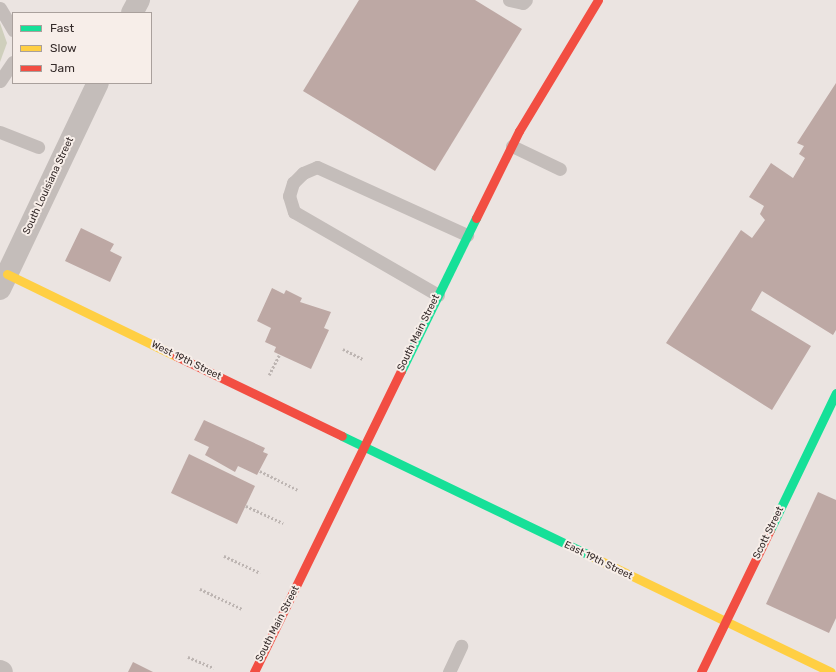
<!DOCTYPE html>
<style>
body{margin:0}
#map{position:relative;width:836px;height:672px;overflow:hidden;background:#ebe4e1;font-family:Rubik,sans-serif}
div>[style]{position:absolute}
.green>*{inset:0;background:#cfcfbc}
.building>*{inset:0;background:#bda8a4}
.path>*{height:2.5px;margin-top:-1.25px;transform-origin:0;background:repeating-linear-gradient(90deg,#bdb5b2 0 2px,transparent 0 4px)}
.lane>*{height:13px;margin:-6.5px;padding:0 6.5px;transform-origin:6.5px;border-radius:6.5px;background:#c4bdba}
.street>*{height:22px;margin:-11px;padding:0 11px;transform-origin:11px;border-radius:11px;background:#c4bdba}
.fast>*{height:9px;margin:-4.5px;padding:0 4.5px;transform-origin:4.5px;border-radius:4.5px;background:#16e098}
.slow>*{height:9px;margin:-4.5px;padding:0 4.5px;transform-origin:4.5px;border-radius:4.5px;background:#ffcf43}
.jam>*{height:9px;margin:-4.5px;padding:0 4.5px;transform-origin:4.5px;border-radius:4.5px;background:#f24e42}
span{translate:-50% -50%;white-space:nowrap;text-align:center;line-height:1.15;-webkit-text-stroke:4px #f7eee9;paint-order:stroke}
.street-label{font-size:10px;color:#342a29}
.legend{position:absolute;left:12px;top:12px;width:140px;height:72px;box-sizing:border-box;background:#f7eee9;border:1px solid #a9a09c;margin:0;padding:5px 7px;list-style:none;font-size:12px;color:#342a29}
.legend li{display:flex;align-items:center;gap:8px;height:20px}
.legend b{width:20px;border:1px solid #a9a09c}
</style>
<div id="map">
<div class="green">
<div style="clip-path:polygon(0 23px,7px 43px,0 62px)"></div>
</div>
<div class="building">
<div style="clip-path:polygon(359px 0,475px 0,522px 29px,435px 171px,303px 91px)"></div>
<div style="clip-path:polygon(836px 83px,836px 330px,833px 335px,762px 291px,751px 310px,811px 346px,772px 410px,666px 343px,741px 230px,752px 238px,765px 220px,760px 214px,764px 206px,749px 197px,771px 163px,793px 178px,805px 158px,799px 154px,804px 146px,797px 143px)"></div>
<div style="clip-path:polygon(81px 228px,114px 244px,110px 251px,122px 257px,110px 282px,65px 261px)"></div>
<div style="clip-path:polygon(272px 288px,284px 294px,286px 290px,302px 298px,300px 302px,331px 312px,324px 328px,329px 330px,311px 369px,274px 352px,276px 347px,265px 342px,271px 328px,257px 321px)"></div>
<div style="clip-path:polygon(204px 420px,265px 448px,263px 452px,268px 454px,257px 475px,238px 466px,235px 472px,205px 455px,209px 447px,194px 440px)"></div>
<div style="clip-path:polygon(189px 454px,255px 486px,237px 524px,171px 493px)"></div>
<div style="clip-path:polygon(818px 492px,836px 500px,836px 618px,829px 633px,766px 604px)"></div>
<div style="clip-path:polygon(133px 662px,153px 672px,128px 672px)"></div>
</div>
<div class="path">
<div style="left:343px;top:349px;width:22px;rotate:27deg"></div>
<div style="left:269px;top:375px;width:22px;rotate:-63deg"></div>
<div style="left:260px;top:471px;width:42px;rotate:26.6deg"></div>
<div style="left:246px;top:506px;width:41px;rotate:24.7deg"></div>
<div style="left:224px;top:556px;width:40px;rotate:25deg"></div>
<div style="left:200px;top:589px;width:47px;rotate:25.5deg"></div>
<div style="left:188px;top:657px;width:28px;rotate:23deg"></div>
</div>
<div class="lane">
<div style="left:509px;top:0;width:14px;rotate:12deg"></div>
<div style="left:523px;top:3px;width:4px;rotate:-45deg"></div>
<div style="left:0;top:8px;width:26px;rotate:59deg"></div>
<div style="left:0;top:81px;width:23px;rotate:-56deg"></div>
<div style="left:0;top:132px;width:41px;rotate:21.5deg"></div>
<div style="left:512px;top:146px;width:53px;rotate:25.6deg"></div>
<div style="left:438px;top:295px;width:166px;rotate:-150deg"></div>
<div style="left:294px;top:212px;width:17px;rotate:-107deg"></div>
<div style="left:289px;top:196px;width:14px;rotate:-73deg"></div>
<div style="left:293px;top:183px;width:14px;rotate:-45deg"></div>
<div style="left:303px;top:173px;width:15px;rotate:-23deg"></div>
<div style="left:317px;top:167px;width:165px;rotate:24.4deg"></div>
<div style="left:449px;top:672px;width:29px;rotate:-65deg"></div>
</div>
<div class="street">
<div style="left:132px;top:13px;width:15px;rotate:-62deg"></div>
<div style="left:0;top:289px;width:228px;rotate:-64.6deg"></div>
<div style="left:0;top:671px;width:2px;rotate:27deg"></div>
</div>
<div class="fast">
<div style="left:401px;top:371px;width:170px;rotate:-63.9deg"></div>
<div style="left:342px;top:436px;width:279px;rotate:25.7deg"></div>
<div style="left:770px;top:530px;width:152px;rotate:-64.3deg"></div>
</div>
<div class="slow">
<div style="left:7px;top:274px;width:188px;rotate:25.9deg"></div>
<div style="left:593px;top:557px;width:264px;rotate:25.8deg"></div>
</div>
<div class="jam">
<div style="left:476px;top:218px;width:97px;rotate:-63.7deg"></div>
<div style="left:519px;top:131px;width:153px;rotate:-58.9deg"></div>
<div style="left:176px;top:356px;width:184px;rotate:25.7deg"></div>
<div style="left:254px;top:672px;width:335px;rotate:-64deg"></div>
<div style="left:701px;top:672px;width:158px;rotate:-64.1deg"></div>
</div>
<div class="street-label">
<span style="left:49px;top:186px;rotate:-65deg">South Louisiana Street</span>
<span style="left:419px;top:333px;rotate:-64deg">South Main Street</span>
<span style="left:186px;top:361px;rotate:26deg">West 19th Street</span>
<span style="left:769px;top:533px;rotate:-64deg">Scott Street</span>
<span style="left:598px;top:561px;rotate:26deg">East 19th Street</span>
<span style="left:278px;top:624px;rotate:-63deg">South Main Street</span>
</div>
<ul class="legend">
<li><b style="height:5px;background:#16e098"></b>Fast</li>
<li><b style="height:5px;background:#ffcf43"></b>Slow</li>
<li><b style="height:5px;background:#f24e42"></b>Jam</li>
</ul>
</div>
